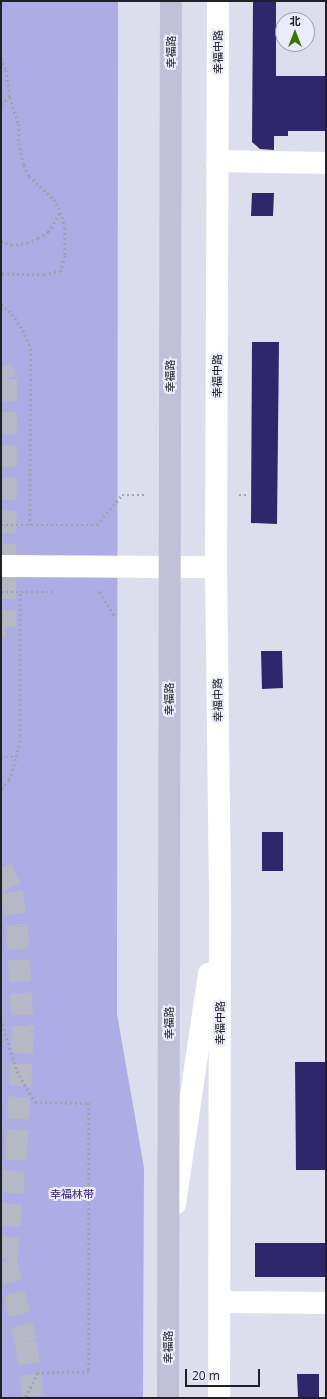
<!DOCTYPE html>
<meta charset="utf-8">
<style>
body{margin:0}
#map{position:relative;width:327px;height:1399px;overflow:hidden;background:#dddeed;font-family:"Open Sans","Noto Sans SC",sans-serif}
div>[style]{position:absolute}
.green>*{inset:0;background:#adace4}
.building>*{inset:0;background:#30266b}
.street-tunnel>*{height:22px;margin-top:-11px;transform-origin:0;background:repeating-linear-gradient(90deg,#b7b8c5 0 22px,transparent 0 33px)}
.path>*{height:2.5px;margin-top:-1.25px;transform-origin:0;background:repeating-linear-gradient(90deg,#a1a2ae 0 2px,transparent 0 5px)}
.street>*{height:22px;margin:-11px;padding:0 11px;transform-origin:11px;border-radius:11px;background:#fff}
.secondary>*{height:22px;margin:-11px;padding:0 11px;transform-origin:11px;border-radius:11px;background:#fff}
.primary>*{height:22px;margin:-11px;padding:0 11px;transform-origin:11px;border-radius:11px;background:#c0c0d8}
span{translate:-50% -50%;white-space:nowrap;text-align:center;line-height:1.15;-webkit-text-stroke:4px #eaebfb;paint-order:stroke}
.street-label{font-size:11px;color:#202026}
.park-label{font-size:11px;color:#2f1975}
.frame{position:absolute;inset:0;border:2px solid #202026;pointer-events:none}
.north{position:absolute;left:275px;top:12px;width:40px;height:40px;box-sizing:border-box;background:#eaebfb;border:1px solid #999aa6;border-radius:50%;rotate:0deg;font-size:11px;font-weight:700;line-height:16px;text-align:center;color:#202026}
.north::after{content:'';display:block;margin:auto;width:14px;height:18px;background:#3b7302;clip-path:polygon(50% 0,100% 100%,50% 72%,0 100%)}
.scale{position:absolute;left:185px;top:1369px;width:75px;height:18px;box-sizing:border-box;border:2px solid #202026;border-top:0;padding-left:5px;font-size:12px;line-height:14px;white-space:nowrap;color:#202026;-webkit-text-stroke:3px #eaebfb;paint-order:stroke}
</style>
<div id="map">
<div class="green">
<div style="clip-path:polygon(1px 1px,118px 1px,117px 1014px,144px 1168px,143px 1398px,1px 1398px)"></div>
</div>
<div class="building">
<div style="clip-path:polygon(253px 1px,276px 1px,276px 76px,326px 76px,326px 131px,288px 131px,288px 136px,274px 136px,274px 150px,260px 149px,252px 142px)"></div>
<div style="clip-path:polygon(252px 193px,274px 193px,273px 216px,251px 216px)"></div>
<div style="clip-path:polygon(252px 342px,279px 342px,277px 524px,251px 523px)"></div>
<div style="clip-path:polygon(261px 651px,282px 651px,283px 688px,262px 689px)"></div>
<div style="clip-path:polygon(262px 832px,283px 832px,283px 871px,262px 871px)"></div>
<div style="clip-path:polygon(295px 1062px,326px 1062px,326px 1170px,296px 1170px)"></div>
<div style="clip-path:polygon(255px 1243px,326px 1243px,326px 1277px,255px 1277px)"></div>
<div style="clip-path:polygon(297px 1374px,319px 1374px,319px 1398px,298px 1398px)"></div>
</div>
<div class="street-tunnel">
<div style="left:1px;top:368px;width:12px;rotate:66deg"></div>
<div style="left:6px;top:379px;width:248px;rotate:90.2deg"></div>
<div style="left:5px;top:627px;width:4px;rotate:180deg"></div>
<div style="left:1px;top:868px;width:26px;rotate:65deg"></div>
<div style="left:12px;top:892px;width:35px;rotate:82deg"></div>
<div style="left:17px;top:927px;width:104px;rotate:86.7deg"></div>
<div style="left:23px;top:1031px;width:107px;rotate:93.2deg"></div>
<div style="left:17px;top:1138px;width:123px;rotate:95.1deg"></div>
<div style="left:6px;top:1261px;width:83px;rotate:76.1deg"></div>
<div style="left:26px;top:1342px;width:56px;rotate:82.9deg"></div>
</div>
<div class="path">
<div style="left:1px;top:58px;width:13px;rotate:67deg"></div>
<div style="left:6px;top:70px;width:27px;rotate:82deg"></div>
<div style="left:10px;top:97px;width:28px;rotate:72deg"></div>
<div style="left:19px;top:124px;width:19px;rotate:90deg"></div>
<div style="left:19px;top:143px;width:23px;rotate:77deg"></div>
<div style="left:24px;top:165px;width:12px;rotate:66deg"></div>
<div style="left:29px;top:176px;width:34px;rotate:43deg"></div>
<div style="left:54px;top:199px;width:15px;rotate:62deg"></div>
<div style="left:61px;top:212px;width:16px;rotate:76deg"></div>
<div style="left:65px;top:228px;width:28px;rotate:90deg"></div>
<div style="left:65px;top:256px;width:16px;rotate:105deg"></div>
<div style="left:61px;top:271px;width:17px;rotate:167deg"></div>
<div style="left:44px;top:275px;width:43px;rotate:-178.7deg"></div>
<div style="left:1px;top:104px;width:11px;rotate:-38deg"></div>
<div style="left:1px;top:241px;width:11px;rotate:22deg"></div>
<div style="left:11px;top:245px;width:16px;rotate:-7deg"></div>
<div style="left:27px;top:243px;width:12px;rotate:-24deg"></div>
<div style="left:38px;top:238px;width:12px;rotate:-31deg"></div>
<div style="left:48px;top:232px;width:23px;rotate:-59deg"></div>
<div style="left:1px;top:304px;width:15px;rotate:42deg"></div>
<div style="left:12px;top:314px;width:19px;rotate:55deg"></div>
<div style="left:23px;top:330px;width:21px;rotate:67deg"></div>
<div style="left:31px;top:349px;width:176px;rotate:90.3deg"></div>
<div style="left:239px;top:495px;width:9px"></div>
<div style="left:1px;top:525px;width:96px"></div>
<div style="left:97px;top:525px;width:39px;rotate:-50deg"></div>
<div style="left:122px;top:495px;width:24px"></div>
<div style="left:1px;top:592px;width:53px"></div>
<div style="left:98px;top:592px;width:2px"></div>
<div style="left:100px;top:592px;width:28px;rotate:58deg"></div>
<div style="left:1px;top:757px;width:15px"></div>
<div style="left:1px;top:789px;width:12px;rotate:-48deg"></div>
<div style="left:9px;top:780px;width:24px;rotate:-73deg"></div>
<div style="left:16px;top:757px;width:21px;rotate:-79deg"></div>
<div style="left:20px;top:736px;width:144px;rotate:-90deg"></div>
<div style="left:1px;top:1019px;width:54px;rotate:72.9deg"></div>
<div style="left:17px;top:1071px;width:36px;rotate:60deg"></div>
<div style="left:35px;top:1102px;width:54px;rotate:1.1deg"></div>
<div style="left:89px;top:1103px;width:269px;rotate:90deg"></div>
<div style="left:89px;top:1372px;width:51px;rotate:178.9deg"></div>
<div style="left:38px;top:1373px;width:28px;rotate:117deg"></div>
</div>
<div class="street">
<div style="left:217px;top:161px;width:109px;rotate:1.1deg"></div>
<div style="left:220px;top:1302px;width:106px;rotate:0.5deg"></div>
</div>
<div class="secondary">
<div style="left:218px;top:1px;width:566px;rotate:90.2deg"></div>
<div style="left:216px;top:567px;width:331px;rotate:89.3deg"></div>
<div style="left:220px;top:898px;width:500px;rotate:90.11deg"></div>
<div style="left:1px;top:566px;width:215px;rotate:0.3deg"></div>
<div style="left:175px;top:1204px;width:233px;rotate:-81.6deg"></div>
</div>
<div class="primary">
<div style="left:168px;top:1398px;width:1397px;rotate:-89.88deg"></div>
</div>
<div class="street-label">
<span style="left:171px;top:52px;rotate:-90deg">幸福路</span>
<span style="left:218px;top:52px;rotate:-90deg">幸福中路</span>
<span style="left:170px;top:376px;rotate:-90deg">幸福路</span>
<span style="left:217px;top:376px;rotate:-90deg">幸福中路</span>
<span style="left:169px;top:699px;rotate:-90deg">幸福路</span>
<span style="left:218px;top:700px;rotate:-91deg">幸福中路</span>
<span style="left:169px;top:1023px;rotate:-90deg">幸福路</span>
<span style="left:220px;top:1023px;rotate:-90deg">幸福中路</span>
<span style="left:168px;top:1347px;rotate:-90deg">幸福路</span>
</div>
<div class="park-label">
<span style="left:72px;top:1194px">幸福林带</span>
</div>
<div class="frame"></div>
<div class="north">北</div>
<div class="scale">20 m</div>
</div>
